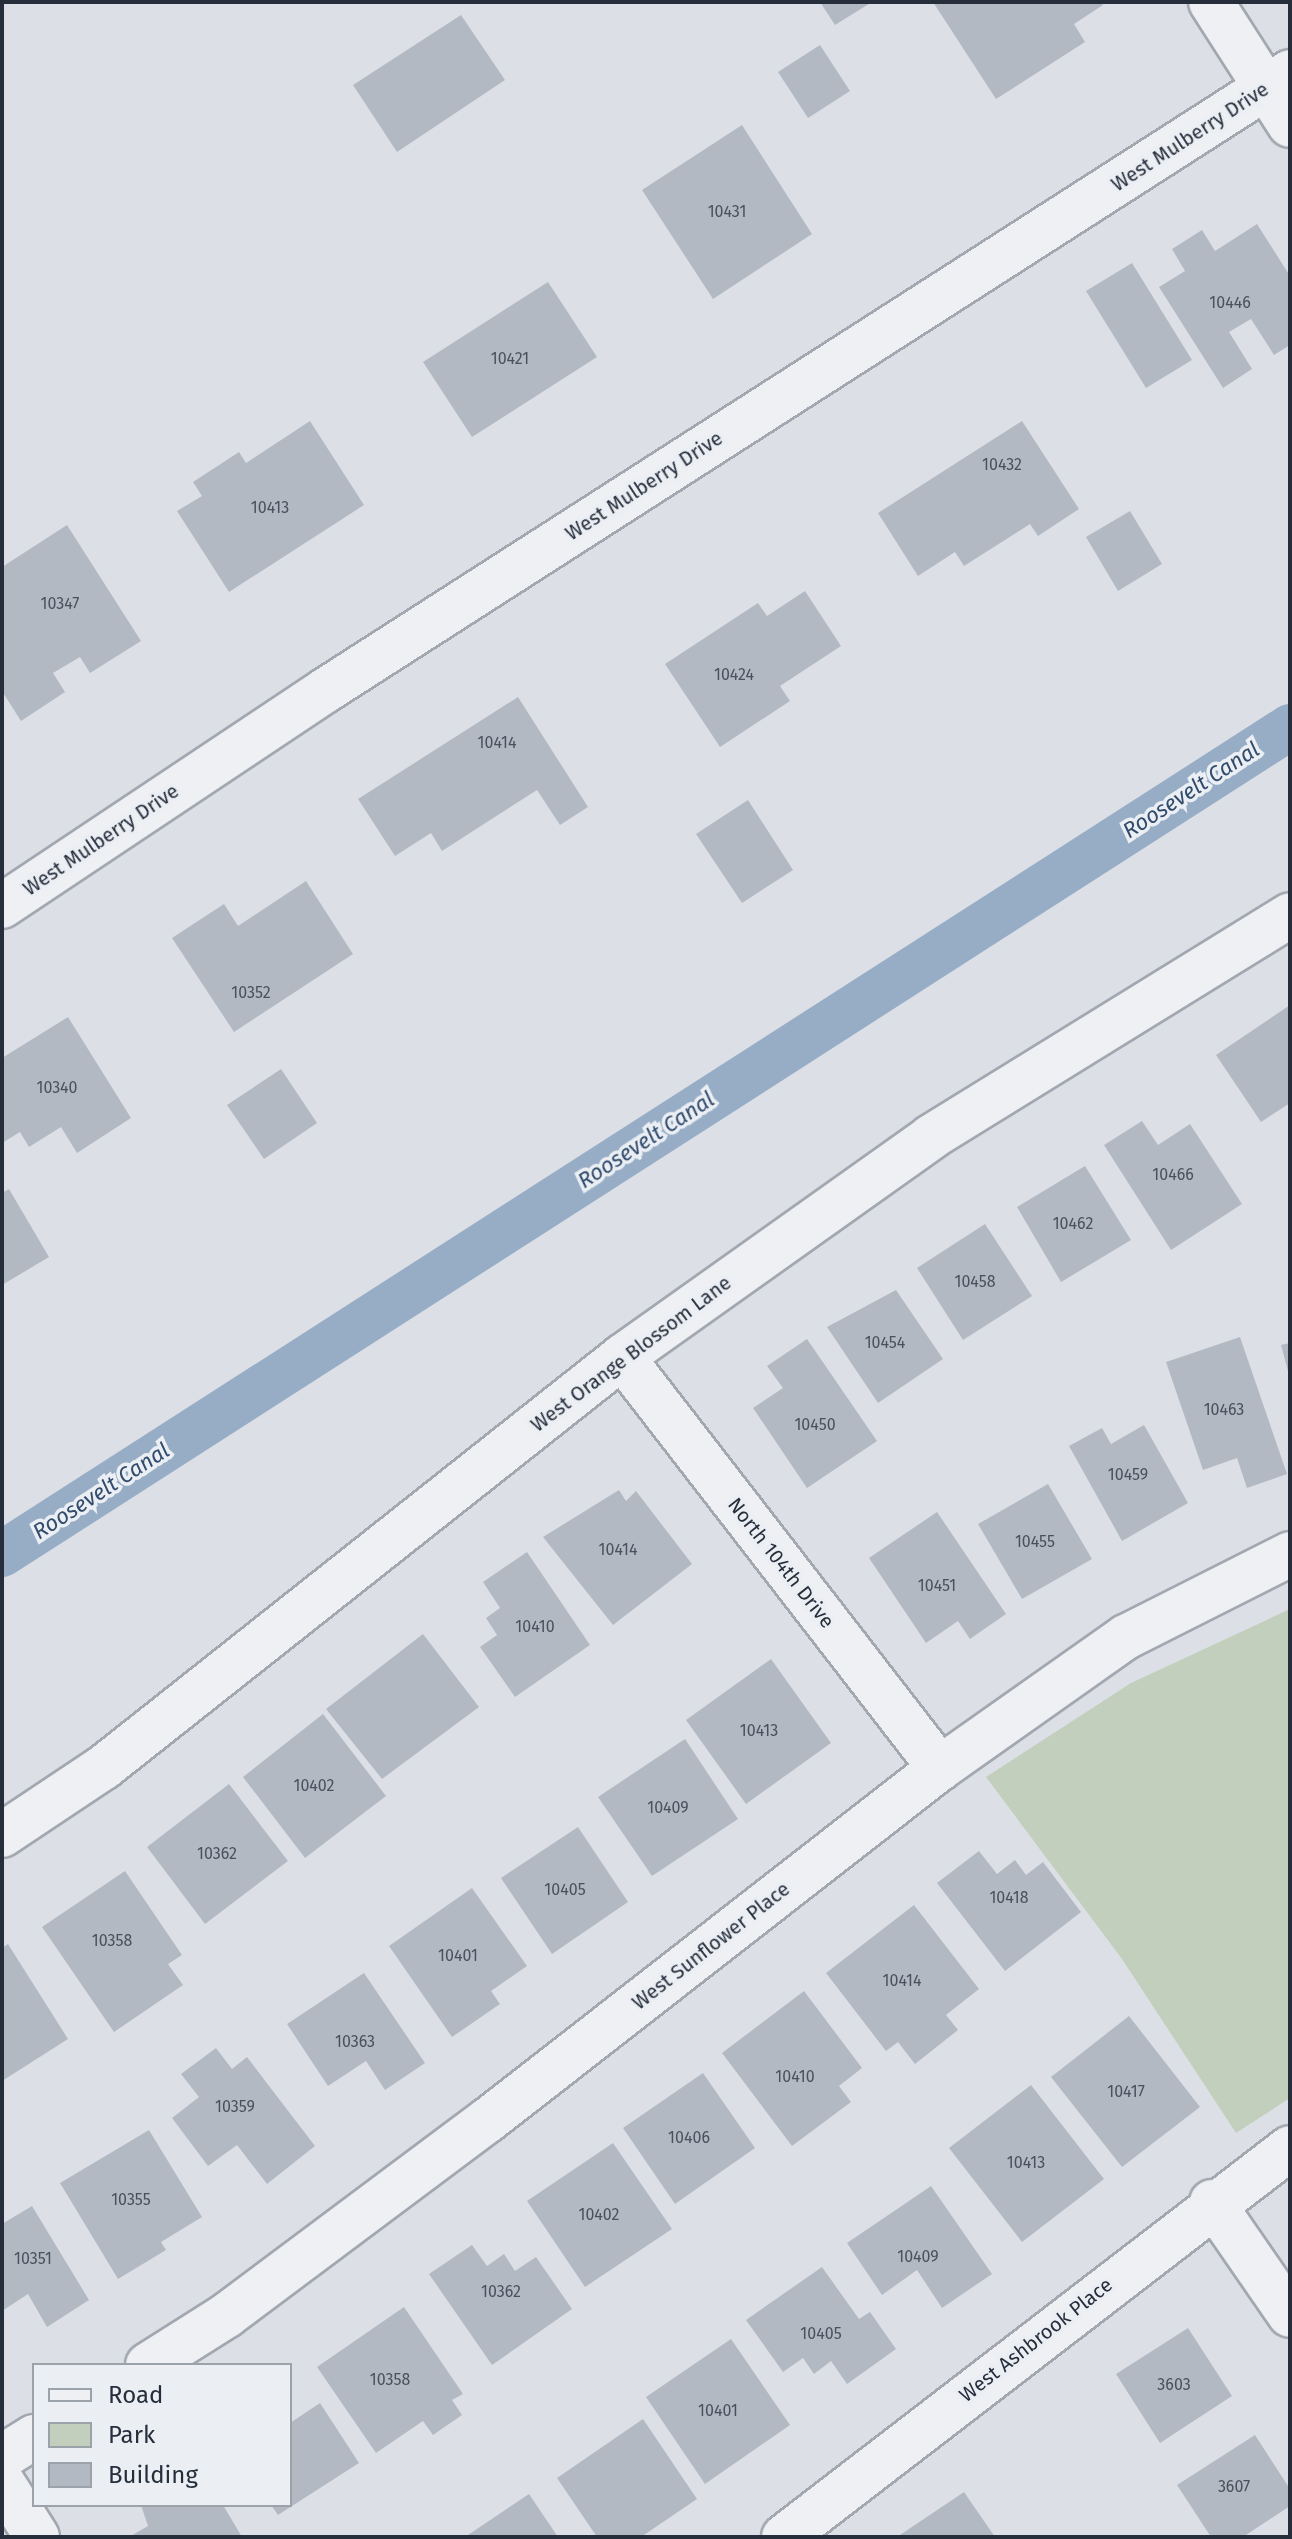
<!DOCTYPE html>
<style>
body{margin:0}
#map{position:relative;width:1292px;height:2539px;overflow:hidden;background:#dce0e6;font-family:"Fira Sans",sans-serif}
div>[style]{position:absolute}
.green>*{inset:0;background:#c2cfbd}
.canal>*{height:46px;margin:-23px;padding:0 23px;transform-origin:23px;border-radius:23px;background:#97adc6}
.building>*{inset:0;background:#b3b9c2}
.roads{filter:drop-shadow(2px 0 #a2a7b0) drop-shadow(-2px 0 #a2a7b0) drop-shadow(0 2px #a2a7b0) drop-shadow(0 -2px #a2a7b0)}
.minor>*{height:44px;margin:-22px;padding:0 22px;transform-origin:22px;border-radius:22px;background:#eef0f4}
span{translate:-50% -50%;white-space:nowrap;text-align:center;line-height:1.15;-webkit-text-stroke:7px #ebeff4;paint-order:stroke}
.number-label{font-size:16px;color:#49515e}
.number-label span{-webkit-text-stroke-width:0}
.street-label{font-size:20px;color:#262e3c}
.water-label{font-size:22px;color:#324c6e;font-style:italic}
.frame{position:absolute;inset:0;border:4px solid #262e3c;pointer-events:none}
.legend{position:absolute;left:32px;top:2363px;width:260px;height:144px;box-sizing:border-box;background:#ebeff4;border:2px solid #9ca2aa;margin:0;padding:10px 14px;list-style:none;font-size:24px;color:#262e3c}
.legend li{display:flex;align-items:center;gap:16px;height:40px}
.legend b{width:40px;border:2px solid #9ca2aa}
</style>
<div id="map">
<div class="green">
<div style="clip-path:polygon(1290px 1609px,1290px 2098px,1236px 2133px,1122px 1959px,986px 1777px,1131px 1683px)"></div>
</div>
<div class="canal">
<div style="left:2px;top:1554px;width:1531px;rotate:-32.7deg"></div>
</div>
<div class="building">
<div style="clip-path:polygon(820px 2px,872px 2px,835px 25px)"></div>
<div style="clip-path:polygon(933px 2px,1101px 2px,1103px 5px,1074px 24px,1085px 42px,996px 99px)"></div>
<div style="clip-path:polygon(461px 15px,505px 80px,397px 152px,353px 85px)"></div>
<div style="clip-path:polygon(820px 45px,850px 91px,808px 118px,778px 72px)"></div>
<div style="clip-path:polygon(742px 125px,812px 234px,713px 299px,642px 190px)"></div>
<div style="clip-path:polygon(1257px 224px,1290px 276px,1290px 345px,1274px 355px,1251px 319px,1229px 332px,1252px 369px,1223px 388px,1159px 287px,1185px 271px,1172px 249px,1202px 230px,1215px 251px)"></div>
<div style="clip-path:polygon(1132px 263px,1192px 360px,1146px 388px,1086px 291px)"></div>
<div style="clip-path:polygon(548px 282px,597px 357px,472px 437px,423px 362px)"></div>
<div style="clip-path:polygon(310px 421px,364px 505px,229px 592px,177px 511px,202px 496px,193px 482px,239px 452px,246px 463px)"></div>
<div style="clip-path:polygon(1022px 421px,1079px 509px,1038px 536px,1030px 524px,964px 566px,955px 552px,918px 576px,878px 513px)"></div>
<div style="clip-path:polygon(1130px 511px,1162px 564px,1118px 591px,1086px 537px)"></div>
<div style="clip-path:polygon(67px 525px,141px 641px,90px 673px,80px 657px,53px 673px,65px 692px,21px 721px,2px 691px,2px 567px)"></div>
<div style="clip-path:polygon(805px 591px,841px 646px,780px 686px,790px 701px,720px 747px,665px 664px,758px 603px,767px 616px)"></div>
<div style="clip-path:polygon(518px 697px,588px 807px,560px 825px,537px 790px,442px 851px,431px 833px,395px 856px,358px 799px)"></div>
<div style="clip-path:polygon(748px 800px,793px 870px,742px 903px,696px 834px)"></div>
<div style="clip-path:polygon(306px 881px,353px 954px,234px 1032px,172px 938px,224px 904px,238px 926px)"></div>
<div style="clip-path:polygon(1290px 1005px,1290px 1103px,1261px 1122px,1216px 1055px)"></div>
<div style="clip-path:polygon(68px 1017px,131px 1118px,77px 1153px,61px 1127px,29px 1147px,20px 1132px,2px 1143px,2px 1058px)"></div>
<div style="clip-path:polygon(281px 1069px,317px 1123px,264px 1159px,227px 1105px)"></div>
<div style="clip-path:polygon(1142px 1121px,1158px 1145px,1190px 1124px,1242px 1204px,1171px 1250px,1104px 1145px)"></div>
<div style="clip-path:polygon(1085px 1166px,1131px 1240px,1061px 1282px,1017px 1207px)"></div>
<div style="clip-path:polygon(9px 1189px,49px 1257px,2px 1285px,2px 1193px)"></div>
<div style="clip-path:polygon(985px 1224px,1032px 1296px,963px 1340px,917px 1268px)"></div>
<div style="clip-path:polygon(896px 1290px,943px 1359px,878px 1403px,827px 1327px)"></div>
<div style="clip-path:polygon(1240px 1337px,1287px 1474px,1247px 1488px,1237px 1458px,1203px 1470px,1166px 1362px)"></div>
<div style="clip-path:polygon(807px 1339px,877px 1441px,807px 1488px,753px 1408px,783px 1388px,767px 1366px)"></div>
<div style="clip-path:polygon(1290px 1343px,1290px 1375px,1289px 1375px,1281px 1345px)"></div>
<div style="clip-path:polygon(1144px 1425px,1188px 1503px,1122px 1541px,1069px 1446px,1102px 1428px,1111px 1444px)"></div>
<div style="clip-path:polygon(1048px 1484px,1092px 1559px,1022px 1599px,978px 1524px)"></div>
<div style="clip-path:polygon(619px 1490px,626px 1501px,636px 1491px,692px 1564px,613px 1625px,543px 1537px)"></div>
<div style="clip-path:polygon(937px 1512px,1006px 1614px,970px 1639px,958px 1621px,926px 1643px,869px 1558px)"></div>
<div style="clip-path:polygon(527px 1552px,590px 1645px,515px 1697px,480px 1647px,497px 1635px,486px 1618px,500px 1608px,483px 1582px)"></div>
<div style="clip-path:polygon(423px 1634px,479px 1707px,382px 1779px,326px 1709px)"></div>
<div style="clip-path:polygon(771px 1659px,831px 1743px,746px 1804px,686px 1720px)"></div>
<div style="clip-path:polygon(323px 1714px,386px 1796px,305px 1858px,243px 1777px)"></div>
<div style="clip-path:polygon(685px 1739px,738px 1819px,652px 1876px,598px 1797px)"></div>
<div style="clip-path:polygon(229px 1784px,288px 1861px,205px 1924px,147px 1847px)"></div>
<div style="clip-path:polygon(578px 1827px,628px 1902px,552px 1954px,501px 1878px)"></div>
<div style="clip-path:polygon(979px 1851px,997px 1874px,1015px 1860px,1026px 1875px,1043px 1862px,1081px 1912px,1005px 1971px,937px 1883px)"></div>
<div style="clip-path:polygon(125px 1871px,182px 1955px,168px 1964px,183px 1985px,114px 2032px,42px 1927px)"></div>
<div style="clip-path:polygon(472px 1888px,527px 1966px,491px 1991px,500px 2004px,452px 2037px,389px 1946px)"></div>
<div style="clip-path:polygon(914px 1905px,979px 1989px,946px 2015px,958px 2030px,915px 2064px,898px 2042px,886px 2051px,826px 1973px)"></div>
<div style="clip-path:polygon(8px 1944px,68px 2039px,2px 2081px,2px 1948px)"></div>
<div style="clip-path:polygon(364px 1973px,425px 2063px,385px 2090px,366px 2061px,328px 2086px,287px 2024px)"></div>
<div style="clip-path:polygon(804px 1991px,862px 2068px,839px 2086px,851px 2102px,792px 2146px,722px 2053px)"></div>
<div style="clip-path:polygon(1129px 2016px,1200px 2107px,1122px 2167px,1051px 2077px)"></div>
<div style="clip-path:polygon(216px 2048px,232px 2069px,247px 2057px,315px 2146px,267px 2184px,237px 2145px,208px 2166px,172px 2118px,199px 2097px,181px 2074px)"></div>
<div style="clip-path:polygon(703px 2073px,755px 2148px,675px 2204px,623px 2128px)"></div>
<div style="clip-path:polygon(1031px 2085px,1104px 2179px,1022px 2242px,949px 2148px)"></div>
<div style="clip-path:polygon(149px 2130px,202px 2217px,161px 2242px,166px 2250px,118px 2279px,60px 2183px)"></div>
<div style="clip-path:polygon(613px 2143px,672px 2229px,585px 2287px,527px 2201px)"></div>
<div style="clip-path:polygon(931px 2186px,992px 2274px,942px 2308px,917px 2270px,882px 2295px,847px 2243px)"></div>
<div style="clip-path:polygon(32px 2206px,89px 2300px,47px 2327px,28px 2294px,2px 2311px,2px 2224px)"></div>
<div style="clip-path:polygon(472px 2245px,487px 2266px,504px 2254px,515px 2271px,536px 2257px,572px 2309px,492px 2365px,429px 2274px)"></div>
<div style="clip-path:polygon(822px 2267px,859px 2319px,870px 2312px,896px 2349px,847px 2384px,831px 2361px,814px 2374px,803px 2358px,783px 2372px,746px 2320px)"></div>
<div style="clip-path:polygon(404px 2307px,463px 2394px,452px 2400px,462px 2415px,433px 2435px,423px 2421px,376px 2453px,317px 2367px)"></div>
<div style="clip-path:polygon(1188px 2328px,1232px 2396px,1160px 2443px,1116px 2374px)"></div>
<div style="clip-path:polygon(731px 2339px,790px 2425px,705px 2484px,646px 2397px)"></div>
<div style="clip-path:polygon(320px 2403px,359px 2463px,278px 2515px,271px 2505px,290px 2505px,290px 2423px)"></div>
<div style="clip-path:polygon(643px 2419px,697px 2499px,641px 2537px,597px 2537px,557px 2478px)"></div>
<div style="clip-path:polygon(1255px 2435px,1290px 2489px,1290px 2506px,1243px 2537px,1211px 2537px,1177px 2485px)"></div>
<div style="clip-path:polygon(964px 2492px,995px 2537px,897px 2537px)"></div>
<div style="clip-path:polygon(529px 2494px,558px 2537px,465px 2537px)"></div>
<div style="clip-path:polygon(141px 2505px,223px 2505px,242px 2537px,129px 2537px,148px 2526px)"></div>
</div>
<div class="roads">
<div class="minor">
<div style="left:1211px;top:2px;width:146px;rotate:57.3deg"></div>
<div style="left:2px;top:906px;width:389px;rotate:-33.7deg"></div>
<div style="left:326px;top:690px;width:1145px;rotate:-32.66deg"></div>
<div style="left:622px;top:1357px;width:520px;rotate:52.27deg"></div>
<div style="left:2px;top:1835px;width:123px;rotate:-33.7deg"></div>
<div style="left:104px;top:1767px;width:661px;rotate:-38.36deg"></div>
<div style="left:622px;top:1357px;width:379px;rotate:-35.4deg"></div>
<div style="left:931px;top:1137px;width:422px;rotate:-31.7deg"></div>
<div style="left:1212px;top:2202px;width:137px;rotate:55.4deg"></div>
<div style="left:148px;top:2365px;width:93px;rotate:-32.3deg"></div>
<div style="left:227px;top:2315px;width:326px;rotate:-36.8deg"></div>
<div style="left:488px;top:2120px;width:573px;rotate:-37.91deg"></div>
<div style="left:940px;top:1768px;width:228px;rotate:-35.2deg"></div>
<div style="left:1126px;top:1637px;width:184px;rotate:-26.8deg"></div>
<div style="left:2px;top:2457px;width:38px;rotate:-32deg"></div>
<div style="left:2px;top:2482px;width:65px;rotate:57.5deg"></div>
<div style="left:784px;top:2537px;width:638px;rotate:-37.55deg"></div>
</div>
</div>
<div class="number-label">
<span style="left:727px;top:212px">10431</span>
<span style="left:1230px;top:303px">10446</span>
<span style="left:510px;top:359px">10421</span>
<span style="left:1002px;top:465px">10432</span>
<span style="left:270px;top:508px">10413</span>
<span style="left:60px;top:604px">10347</span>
<span style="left:734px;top:675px">10424</span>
<span style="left:497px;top:743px">10414</span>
<span style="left:251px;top:993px">10352</span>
<span style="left:57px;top:1088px">10340</span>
<span style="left:1173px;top:1175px">10466</span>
<span style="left:1073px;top:1224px">10462</span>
<span style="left:975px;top:1282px">10458</span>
<span style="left:885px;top:1343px">10454</span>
<span style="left:1224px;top:1410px">10463</span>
<span style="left:815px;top:1425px">10450</span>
<span style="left:1128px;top:1475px">10459</span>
<span style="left:1035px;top:1542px">10455</span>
<span style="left:618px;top:1550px">10414</span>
<span style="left:937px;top:1586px">10451</span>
<span style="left:535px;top:1627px">10410</span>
<span style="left:759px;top:1731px">10413</span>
<span style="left:314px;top:1786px">10402</span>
<span style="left:668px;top:1808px">10409</span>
<span style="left:217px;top:1854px">10362</span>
<span style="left:565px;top:1890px">10405</span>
<span style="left:1009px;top:1898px">10418</span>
<span style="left:112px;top:1941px">10358</span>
<span style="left:458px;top:1956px">10401</span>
<span style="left:902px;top:1981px">10414</span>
<span style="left:355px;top:2042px">10363</span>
<span style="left:795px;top:2077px">10410</span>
<span style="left:1126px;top:2092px">10417</span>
<span style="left:235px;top:2107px">10359</span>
<span style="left:689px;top:2138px">10406</span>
<span style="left:1026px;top:2163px">10413</span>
<span style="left:131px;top:2200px">10355</span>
<span style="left:599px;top:2215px">10402</span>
<span style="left:918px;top:2257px">10409</span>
<span style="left:33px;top:2259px">10351</span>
<span style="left:501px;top:2292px">10362</span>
<span style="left:821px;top:2334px">10405</span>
<span style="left:390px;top:2380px">10358</span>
<span style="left:1174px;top:2385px">3603</span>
<span style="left:718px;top:2411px">10401</span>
<span style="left:1234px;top:2487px">3607</span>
</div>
<div class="street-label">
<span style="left:1190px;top:137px;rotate:-33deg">West Mulberry Drive</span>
<span style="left:644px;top:486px;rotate:-33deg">West Mulberry Drive</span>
<span style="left:101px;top:840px;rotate:-34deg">West Mulberry Drive</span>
<span style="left:631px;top:1354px;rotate:-37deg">West Orange Blossom Lane</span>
<span style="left:781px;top:1563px;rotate:52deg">North 104th Drive</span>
<span style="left:711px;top:1946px;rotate:-38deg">West Sunflower Place</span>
<span style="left:1036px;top:2340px;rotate:-38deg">West Ashbrook Place</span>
</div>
<div class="water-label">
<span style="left:1191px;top:790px;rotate:-33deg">Roosevelt Canal</span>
<span style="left:646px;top:1140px;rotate:-33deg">Roosevelt Canal</span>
<span style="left:101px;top:1491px;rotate:-33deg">Roosevelt Canal</span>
</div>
<div class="frame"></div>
<ul class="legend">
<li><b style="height:10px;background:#eef0f4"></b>Road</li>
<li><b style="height:22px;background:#c2cfbd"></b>Park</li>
<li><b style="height:22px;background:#b3b9c2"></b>Building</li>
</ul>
</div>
